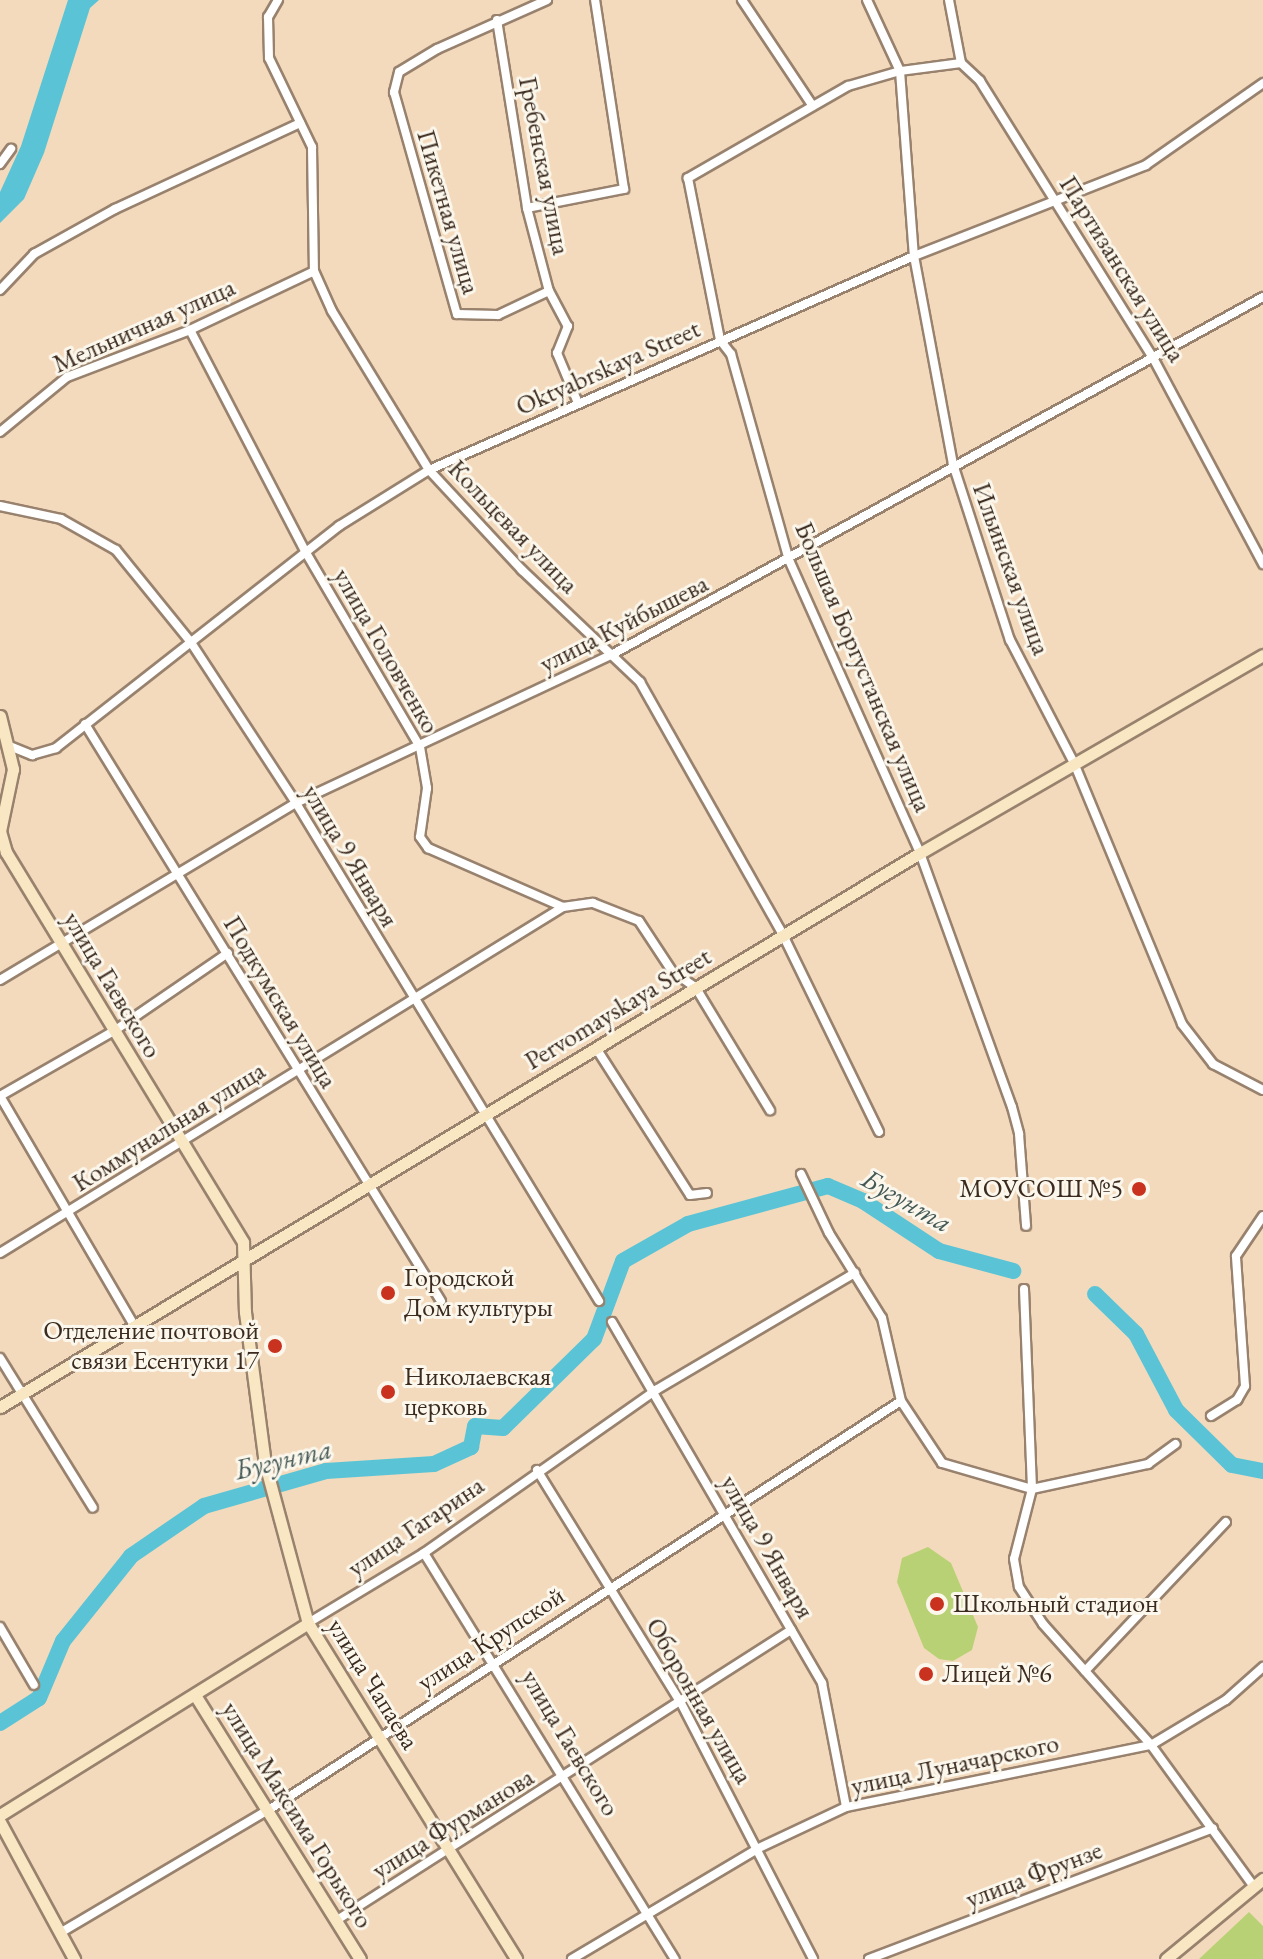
<!DOCTYPE html>
<meta charset="utf-8">
<style>
body{margin:0}
#map{position:relative;width:1263px;height:1959px;overflow:hidden;background:#f4dabd;font-family:"EB Garamond",serif}
div>[style]{position:absolute}
.green>*{inset:0;background:#b9d175}
.water>*{inset:0;background:#5ac4d6}
.river>*{height:16px;margin:-8px;padding:0 8px;transform-origin:8px;border-radius:8px;background:#5ac4d6}
.roads{filter:drop-shadow(2px 0 #98826e) drop-shadow(-2px 0 #98826e) drop-shadow(0 2px #98826e) drop-shadow(0 -2px #98826e)}
.street>*{height:8px;margin:-4px;padding:0 4px;transform-origin:4px;border-radius:4px;background:#fff}
.secondary>*{height:11px;margin:-5.5px;padding:0 5.5px;transform-origin:5.5px;border-radius:5.5px;background:#f9e7c3}
.dots>*{width:22px;height:22px;translate:-50% -50%;box-sizing:border-box;border:4px solid #fbf7ec;border-radius:50%}
span{translate:-50% -50%;white-space:nowrap;text-align:center;line-height:1.15;-webkit-text-stroke:6px #fbf7ec;paint-order:stroke}
.street-label{font-size:26px;color:#3b2a1e}
.poi-label{font-size:26px;color:#3b2a1e}
.right{translate:-100% -50%;text-align:right}
.left{translate:0 -50%;text-align:left}
.water-label{font-size:28px;color:#445855;font-style:italic}
</style>
<div id="map">
<div class="green">
<div style="clip-path:polygon(928px 1547px,951px 1563px,978px 1627px,972px 1650px,953px 1661px,939px 1659px,924px 1648px,897px 1582px,902px 1558px)"></div>
<div style="clip-path:polygon(1249px 1912px,1263px 1926px,1263px 1959px,1199px 1959px)"></div>
</div>
<div class="water">
<div style="clip-path:polygon(68px 0,99px 0,90px 8px,44px 153px,24px 199px,0 223px,0 192px,21px 146px)"></div>
</div>
<div class="river">
<div style="left:1095px;top:1294px;width:57px;rotate:44.3deg"></div>
<div style="left:1136px;top:1334px;width:86px;rotate:62.2deg"></div>
<div style="left:1176px;top:1410px;width:78px;rotate:44.5deg"></div>
<div style="left:1232px;top:1465px;width:32px;rotate:11deg"></div>
<div style="left:0;top:1723px;width:46px;rotate:-32.7deg"></div>
<div style="left:39px;top:1698px;width:62px;rotate:-67.2deg"></div>
<div style="left:63px;top:1641px;width:109px;rotate:-51.3deg"></div>
<div style="left:131px;top:1556px;width:88px;rotate:-34.4deg"></div>
<div style="left:204px;top:1506px;width:127px;rotate:-16deg"></div>
<div style="left:326px;top:1471px;width:108px;rotate:-3.7deg"></div>
<div style="left:434px;top:1464px;width:41px;rotate:-24.7deg"></div>
<div style="left:471px;top:1447px;width:21px;rotate:-79deg"></div>
<div style="left:475px;top:1426px;width:28px;rotate:4deg"></div>
<div style="left:503px;top:1428px;width:127px;rotate:-44.4deg"></div>
<div style="left:594px;top:1339px;width:83px;rotate:-69.6deg"></div>
<div style="left:623px;top:1261px;width:75px;rotate:-29.6deg"></div>
<div style="left:688px;top:1224px;width:145px;rotate:-15.2deg"></div>
<div style="left:828px;top:1186px;width:38px;rotate:23deg"></div>
<div style="left:863px;top:1201px;width:91px;rotate:33.3deg"></div>
<div style="left:939px;top:1251px;width:77px;rotate:15.1deg"></div>
</div>
<div class="roads">
<div class="street">
<div style="left:278px;top:0;width:20px;rotate:120deg"></div>
<div style="left:268px;top:17px;width:41px;rotate:88.6deg"></div>
<div style="left:269px;top:58px;width:99px;rotate:64.2deg"></div>
<div style="left:312px;top:147px;width:124px;rotate:89.1deg"></div>
<div style="left:314px;top:271px;width:44px;rotate:65.8deg"></div>
<div style="left:332px;top:311px;width:186px;rotate:58.6deg"></div>
<div style="left:429px;top:470px;width:137px;rotate:47.1deg"></div>
<div style="left:522px;top:570px;width:163px;rotate:43.5deg"></div>
<div style="left:640px;top:682px;width:291px;rotate:60.5deg"></div>
<div style="left:783px;top:935px;width:219px;rotate:64deg"></div>
<div style="left:547px;top:0;width:120px;rotate:156deg"></div>
<div style="left:437px;top:49px;width:44px;rotate:148.8deg"></div>
<div style="left:399px;top:72px;width:21px;rotate:104deg"></div>
<div style="left:394px;top:92px;width:231px;rotate:74.2deg"></div>
<div style="left:457px;top:314px;width:41px;rotate:1.4deg"></div>
<div style="left:498px;top:315px;width:56px;rotate:-25.2deg"></div>
<div style="left:742px;top:0;width:126px;rotate:56.3deg"></div>
<div style="left:867px;top:0;width:78px;rotate:65.1deg"></div>
<div style="left:900px;top:71px;width:186px;rotate:85.7deg"></div>
<div style="left:914px;top:256px;width:212px;rotate:79.4deg"></div>
<div style="left:953px;top:464px;width:185px;rotate:72.1deg"></div>
<div style="left:1010px;top:640px;width:139px;rotate:62.5deg"></div>
<div style="left:1074px;top:763px;width:282px;rotate:67.5deg"></div>
<div style="left:1182px;top:1024px;width:51px;rotate:52.2deg"></div>
<div style="left:1213px;top:1064px;width:56px;rotate:27.5deg"></div>
<div style="left:949px;top:0;width:64px;rotate:79.2deg"></div>
<div style="left:961px;top:63px;width:26px;rotate:43deg"></div>
<div style="left:980px;top:81px;width:324px;rotate:58deg"></div>
<div style="left:1152px;top:356px;width:236px;rotate:61.9deg"></div>
<div style="left:497px;top:20px;width:190px;rotate:80.9deg"></div>
<div style="left:527px;top:208px;width:86px;rotate:75.2deg"></div>
<div style="left:549px;top:291px;width:40px;rotate:62deg"></div>
<div style="left:568px;top:326px;width:29px;rotate:112deg"></div>
<div style="left:557px;top:353px;width:54px;rotate:67.2deg"></div>
<div style="left:961px;top:63px;width:62px;rotate:172.5deg"></div>
<div style="left:900px;top:71px;width:54px;rotate:163.9deg"></div>
<div style="left:848px;top:86px;width:185px;rotate:150.1deg"></div>
<div style="left:688px;top:178px;width:165px;rotate:78.8deg"></div>
<div style="left:720px;top:340px;width:18px;rotate:52deg"></div>
<div style="left:731px;top:354px;width:214px;rotate:74.3deg"></div>
<div style="left:789px;top:560px;width:321px;rotate:65.9deg"></div>
<div style="left:920px;top:853px;width:270px;rotate:70.1deg"></div>
<div style="left:1012px;top:1107px;width:28px;rotate:75deg"></div>
<div style="left:1019px;top:1134px;width:92px;rotate:85.6deg"></div>
<div style="left:0;top:164px;width:19px;rotate:-54deg"></div>
<div style="left:527px;top:208px;width:99px;rotate:-11.1deg"></div>
<div style="left:624px;top:189px;width:191px;rotate:-98.7deg"></div>
<div style="left:0;top:290px;width:50px;rotate:-46.6deg"></div>
<div style="left:34px;top:254px;width:93px;rotate:-29.1deg"></div>
<div style="left:115px;top:209px;width:204px;rotate:-24.9deg"></div>
<div style="left:190px;top:330px;width:249px;rotate:62.5deg"></div>
<div style="left:305px;top:551px;width:227px;rotate:59.6deg"></div>
<div style="left:420px;top:747px;width:42px;rotate:80.3deg"></div>
<div style="left:427px;top:788px;width:49px;rotate:98.1deg"></div>
<div style="left:420px;top:837px;width:14px;rotate:54deg"></div>
<div style="left:428px;top:848px;width:147px;rotate:23.6deg"></div>
<div style="left:563px;top:907px;width:30px;rotate:-8deg"></div>
<div style="left:593px;top:903px;width:49px;rotate:21.4deg"></div>
<div style="left:639px;top:921px;width:60px;rotate:56.6deg"></div>
<div style="left:672px;top:971px;width:29px;rotate:35deg"></div>
<div style="left:696px;top:988px;width:143px;rotate:58.8deg"></div>
<div style="left:0;top:432px;width:87px;rotate:-39.4deg"></div>
<div style="left:67px;top:377px;width:132px;rotate:-20.9deg"></div>
<div style="left:190px;top:330px;width:137px;rotate:-25.4deg"></div>
<div style="left:0;top:506px;width:62px;rotate:12deg"></div>
<div style="left:61px;top:519px;width:63px;rotate:29.4deg"></div>
<div style="left:116px;top:550px;width:117px;rotate:50.9deg"></div>
<div style="left:190px;top:641px;width:194px;rotate:56.8deg"></div>
<div style="left:296px;top:803px;width:583px;rotate:58.68deg"></div>
<div style="left:85px;top:724px;width:678px;rotate:58.33deg"></div>
<div style="left:12px;top:747px;width:22px;rotate:22deg"></div>
<div style="left:32px;top:755px;width:25px;rotate:-16deg"></div>
<div style="left:56px;top:748px;width:360px;rotate:-38.1deg"></div>
<div style="left:339px;top:526px;width:106px;rotate:-31.9deg"></div>
<div style="left:429px;top:470px;width:530px;rotate:-23.81deg"></div>
<div style="left:914px;top:256px;width:249px;rotate:-21.4deg"></div>
<div style="left:1146px;top:165px;width:143px;rotate:-35deg"></div>
<div style="left:0;top:980px;width:345px;rotate:-30.9deg"></div>
<div style="left:296px;top:803px;width:350px;rotate:-25.2deg"></div>
<div style="left:613px;top:654px;width:742px;rotate:-28.78deg"></div>
<div style="left:596px;top:1048px;width:174px;rotate:57.4deg"></div>
<div style="left:690px;top:1195px;width:17px;rotate:-7deg"></div>
<div style="left:0;top:1096px;width:131px;rotate:-29.7deg"></div>
<div style="left:114px;top:1031px;width:138px;rotate:-34.4deg"></div>
<div style="left:0;top:1096px;width:268px;rotate:59.7deg"></div>
<div style="left:801px;top:1174px;width:65px;rotate:64.6deg"></div>
<div style="left:829px;top:1233px;width:100px;rotate:58.1deg"></div>
<div style="left:882px;top:1318px;width:85px;rotate:77.1deg"></div>
<div style="left:901px;top:1401px;width:74px;rotate:56.5deg"></div>
<div style="left:942px;top:1463px;width:94px;rotate:16.1deg"></div>
<div style="left:1032px;top:1489px;width:119px;rotate:-12.2deg"></div>
<div style="left:1148px;top:1464px;width:34px;rotate:-36deg"></div>
<div style="left:0;top:1253px;width:661px;rotate:-31.57deg"></div>
<div style="left:1024px;top:1289px;width:200px;rotate:87.7deg"></div>
<div style="left:1032px;top:1489px;width:72px;rotate:104.4deg"></div>
<div style="left:1014px;top:1559px;width:28px;rotate:80deg"></div>
<div style="left:1019px;top:1587px;width:44px;rotate:57deg"></div>
<div style="left:1043px;top:1624px;width:162px;rotate:48.2deg"></div>
<div style="left:1151px;top:1745px;width:175px;rotate:54deg"></div>
<div style="left:612px;top:1322px;width:418px;rotate:59.8deg"></div>
<div style="left:822px;top:1683px;width:126px;rotate:79deg"></div>
<div style="left:0;top:1358px;width:176px;rotate:58.2deg"></div>
<div style="left:1211px;top:1416px;width:31px;rotate:-32deg"></div>
<div style="left:1237px;top:1400px;width:16px;rotate:-60deg"></div>
<div style="left:1245px;top:1386px;width:130px;rotate:-94deg"></div>
<div style="left:1236px;top:1256px;width:48px;rotate:-56deg"></div>
<div style="left:537px;top:1470px;width:274px;rotate:58.3deg"></div>
<div style="left:681px;top:1703px;width:288px;rotate:62.7deg"></div>
<div style="left:424px;top:1553px;width:477px;rotate:58.3deg"></div>
<div style="left:308px;top:1623px;width:135px;rotate:-31.1deg"></div>
<div style="left:424px;top:1553px;width:284px;rotate:-35.1deg"></div>
<div style="left:656px;top:1390px;width:231px;rotate:-30.5deg"></div>
<div style="left:0;top:1627px;width:67px;rotate:59.6deg"></div>
<div style="left:1085px;top:1671px;width:205px;rotate:-46.6deg"></div>
<div style="left:337px;top:1920px;width:539px;rotate:-32.57deg"></div>
<div style="left:60px;top:1933px;width:244px;rotate:-30.6deg"></div>
<div style="left:270px;top:1809px;width:751px;rotate:-32.89deg"></div>
<div style="left:572px;top:1959px;width:217px;rotate:-30.7deg"></div>
<div style="left:759px;top:1848px;width:96px;rotate:-25.2deg"></div>
<div style="left:846px;top:1807px;width:311px;rotate:-11.5deg"></div>
<div style="left:1151px;top:1745px;width:87px;rotate:-31deg"></div>
<div style="left:1226px;top:1700px;width:50px;rotate:-41.7deg"></div>
<div style="left:869px;top:1959px;width:368px;rotate:-20.8deg"></div>
</div>
<div class="secondary">
<div style="left:0;top:716px;width:55px;rotate:76.2deg"></div>
<div style="left:13px;top:769px;width:63px;rotate:101.8deg"></div>
<div style="left:0;top:831px;width:22px;rotate:74deg"></div>
<div style="left:6px;top:852px;width:456px;rotate:58.7deg"></div>
<div style="left:243px;top:1242px;width:70px;rotate:88.4deg"></div>
<div style="left:245px;top:1312px;width:153px;rotate:82.5deg"></div>
<div style="left:265px;top:1464px;width:165px;rotate:74.9deg"></div>
<div style="left:308px;top:1623px;width:395px;rotate:58.2deg"></div>
<div style="left:0;top:1407px;width:1074px;rotate:-31.06deg"></div>
<div style="left:920px;top:853px;width:396px;rotate:-30deg"></div>
<div style="left:195px;top:1695px;width:311px;rotate:58deg"></div>
<div style="left:0;top:1815px;width:363px;rotate:-31.9deg"></div>
<div style="left:0;top:1822px;width:156px;rotate:61.6deg"></div>
<div style="left:1166px;top:1959px;width:126px;rotate:-39.5deg"></div>
</div>
</div>
<div class="dots">
<div style="left:1139px;top:1189px;background:#c8321e"></div>
<div style="left:388px;top:1293px;background:#c8321e"></div>
<div style="left:275px;top:1346px;background:#c8321e"></div>
<div style="left:388px;top:1392px;background:#c8321e"></div>
<div style="left:937px;top:1604px;background:#c8321e"></div>
<div style="left:926px;top:1674px;background:#c8321e"></div>
</div>
<div class="street-label">
<span style="left:544px;top:166px;rotate:79deg">Гребенская улица</span>
<span style="left:448px;top:212px;rotate:74deg">Пикетная улица</span>
<span style="left:1122px;top:269px;rotate:58deg">Партизанская улица</span>
<span style="left:144px;top:326px;rotate:-24deg">Мельничная улица</span>
<span style="left:608px;top:368px;rotate:-24deg">Oktyabrskaya Street</span>
<span style="left:513px;top:527px;rotate:46deg">Кольцевая улица</span>
<span style="left:1011px;top:569px;rotate:70deg">Ильинская улица</span>
<span style="left:624px;top:624px;rotate:-27deg">улица Куйбышева</span>
<span style="left:386px;top:651px;rotate:60deg">улица Головченко</span>
<span style="left:863px;top:667px;rotate:67deg">Большая Боргустанская улица</span>
<span style="left:350px;top:856px;rotate:59deg">улица 9 Января</span>
<span style="left:112px;top:985px;rotate:59deg">улица Гаевского</span>
<span style="left:280px;top:1002px;rotate:59deg">Подкумская улица</span>
<span style="left:618px;top:1009px;rotate:-31deg">Pervomayskaya Street</span>
<span style="left:169px;top:1127px;rotate:-32deg">Коммунальная улица</span>
<span style="left:416px;top:1527px;rotate:-34deg">улица Гагарина</span>
<span style="left:767px;top:1547px;rotate:60deg">улица 9 Января</span>
<span style="left:491px;top:1639px;rotate:-33deg">улица Крупской</span>
<span style="left:373px;top:1684px;rotate:58deg">улица Чапаева</span>
<span style="left:699px;top:1701px;rotate:60deg">Оборонная улица</span>
<span style="left:570px;top:1743px;rotate:59deg">улица Гаевского</span>
<span style="left:955px;top:1765px;rotate:-12deg">улица Луначарского</span>
<span style="left:297px;top:1815px;rotate:58deg">улица Максима Горького</span>
<span style="left:453px;top:1824px;rotate:-32deg">улица Фурманова</span>
<span style="left:1034px;top:1875px;rotate:-21deg">улица Фрунзе</span>
</div>
<div class="poi-label">
<span class="right" style="left:1123px;top:1189px">МОУСОШ №5</span>
<span class="left" style="left:404px;top:1293px">Городской<br>Дом культуры</span>
<span class="right" style="left:259px;top:1346px">Отделение почтовой<br>связи Есентуки 17</span>
<span class="left" style="left:404px;top:1392px">Николаевская<br>церковь</span>
<span class="left" style="left:953px;top:1604px">Школьный стадион</span>
<span class="left" style="left:942px;top:1674px">Лицей №6</span>
</div>
<div class="water-label">
<span style="left:907px;top:1200px;rotate:30deg">Бугунта</span>
<span style="left:283px;top:1459px;rotate:-13deg">Бугунта</span>
</div>
</div>
